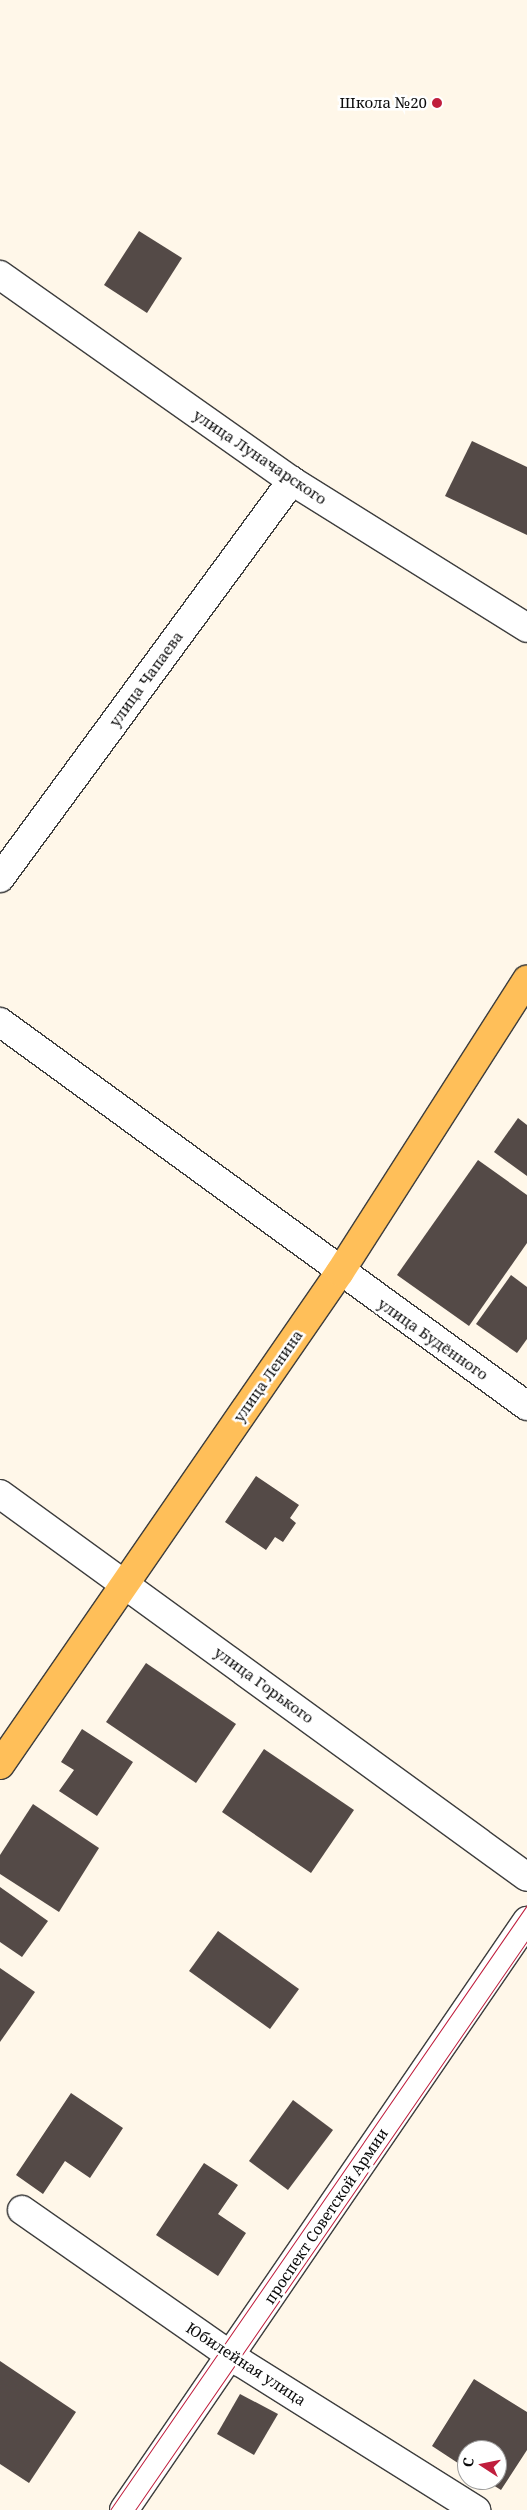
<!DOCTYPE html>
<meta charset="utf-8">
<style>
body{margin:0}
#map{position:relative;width:527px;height:2510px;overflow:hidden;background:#fff7e9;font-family:"Noto Serif",serif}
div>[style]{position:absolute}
.building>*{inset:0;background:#544a47}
.roads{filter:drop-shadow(1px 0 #3e3e3e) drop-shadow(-1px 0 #3e3e3e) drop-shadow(0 1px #3e3e3e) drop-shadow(0 -1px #3e3e3e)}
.minor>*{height:28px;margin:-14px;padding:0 14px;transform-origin:14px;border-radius:14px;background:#fff}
.major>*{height:28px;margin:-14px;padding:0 14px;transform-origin:14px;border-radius:14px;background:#ffbf59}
.tram>*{height:1px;margin:-0.5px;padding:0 0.5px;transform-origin:0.5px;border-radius:0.5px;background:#c01e3d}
.dots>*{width:14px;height:14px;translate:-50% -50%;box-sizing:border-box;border:2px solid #fff;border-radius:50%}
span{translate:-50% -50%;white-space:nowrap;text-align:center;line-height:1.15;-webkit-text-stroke:5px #fff;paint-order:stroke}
.poi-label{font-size:15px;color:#0b0b0b}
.right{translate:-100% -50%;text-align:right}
.street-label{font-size:15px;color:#0b0b0b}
.north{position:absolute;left:457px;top:2440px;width:50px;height:50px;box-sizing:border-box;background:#fff;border:1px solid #9d9d9d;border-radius:50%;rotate:281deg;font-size:14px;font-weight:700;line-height:20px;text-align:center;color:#0b0b0b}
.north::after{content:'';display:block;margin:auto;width:18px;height:22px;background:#c01e3d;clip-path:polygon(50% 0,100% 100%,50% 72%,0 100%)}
</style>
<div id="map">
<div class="building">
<div style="clip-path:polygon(139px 231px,182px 258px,147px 313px,104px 285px)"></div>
<div style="clip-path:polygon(472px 441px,527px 467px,527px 535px,445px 496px)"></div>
<div style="clip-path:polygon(518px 1118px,527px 1125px,527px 1176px,494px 1152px)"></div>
<div style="clip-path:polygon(478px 1160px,527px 1195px,527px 1243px,469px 1326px,397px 1275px)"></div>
<div style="clip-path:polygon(511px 1275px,527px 1287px,527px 1339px,517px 1353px,476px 1324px)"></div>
<div style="clip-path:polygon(256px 1476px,299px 1505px,290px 1518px,296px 1523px,283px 1542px,275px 1537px,266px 1550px,225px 1522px)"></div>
<div style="clip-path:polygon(146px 1663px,236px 1724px,196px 1783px,106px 1722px)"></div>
<div style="clip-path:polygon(82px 1729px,133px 1762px,97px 1816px,59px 1791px,74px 1770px,61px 1762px)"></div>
<div style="clip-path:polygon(264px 1749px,354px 1810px,311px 1873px,222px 1812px)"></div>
<div style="clip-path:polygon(33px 1804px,99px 1848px,59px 1912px,0 1874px,0 1855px)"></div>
<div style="clip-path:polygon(0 1887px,48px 1921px,22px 1957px,0 1942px)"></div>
<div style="clip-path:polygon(218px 1931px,299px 1989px,270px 2029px,189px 1971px)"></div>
<div style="clip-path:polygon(0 1968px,35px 1992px,0 2042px)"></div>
<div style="clip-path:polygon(71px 2093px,123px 2128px,90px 2178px,65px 2161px,43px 2194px,16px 2175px)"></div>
<div style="clip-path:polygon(293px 2100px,333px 2130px,288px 2190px,249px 2161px)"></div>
<div style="clip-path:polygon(204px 2163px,238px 2185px,218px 2214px,246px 2233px,218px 2276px,156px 2235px)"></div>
<div style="clip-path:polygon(0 2361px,76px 2412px,29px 2483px,0 2464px)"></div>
<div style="clip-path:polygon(474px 2379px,527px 2412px,527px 2450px,501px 2490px,485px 2480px,497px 2480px,497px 2450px,467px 2450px,467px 2469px,432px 2446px)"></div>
<div style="clip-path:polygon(240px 2394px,278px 2414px,254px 2455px,217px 2434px)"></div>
</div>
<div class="roads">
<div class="minor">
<div style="left:0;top:275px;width:357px;rotate:35.2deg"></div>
<div style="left:292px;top:481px;width:277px;rotate:32deg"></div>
<div style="left:0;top:878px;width:493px;rotate:-53.7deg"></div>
<div style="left:0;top:1022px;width:652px;rotate:36.08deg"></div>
<div style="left:0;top:1494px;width:651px;rotate:36.01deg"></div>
<div style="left:22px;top:2210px;width:266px;rotate:34.9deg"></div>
<div style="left:240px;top:2362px;width:279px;rotate:32.1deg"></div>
<div style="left:124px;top:2510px;width:714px;rotate:-55.62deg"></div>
</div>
<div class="major">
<div style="left:0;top:1765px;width:599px;rotate:-55.41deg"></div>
<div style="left:340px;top:1272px;width:347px;rotate:-57.4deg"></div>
</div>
</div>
<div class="tram">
<div style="left:110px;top:2510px;width:735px;rotate:-55.42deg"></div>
<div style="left:135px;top:2510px;width:691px;rotate:-55.44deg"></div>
</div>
<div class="dots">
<div style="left:437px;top:103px;background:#c01e3d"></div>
</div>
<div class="poi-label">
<span class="right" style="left:427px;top:103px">Школа №20</span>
</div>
<div class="street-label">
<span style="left:260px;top:457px;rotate:34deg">улица Луначарского</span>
<span style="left:146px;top:679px;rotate:-54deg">улица Чапаева</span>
<span style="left:433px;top:1339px;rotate:35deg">улица Будённого</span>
<span style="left:268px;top:1376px;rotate:-55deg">улица Ленина</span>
<span style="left:264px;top:1685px;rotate:36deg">улица Горького</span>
<span style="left:326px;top:2216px;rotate:-56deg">проспект Советской Армии</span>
<span style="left:246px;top:2364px;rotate:33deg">Юбилейная улица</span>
</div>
<div class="north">С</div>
</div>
